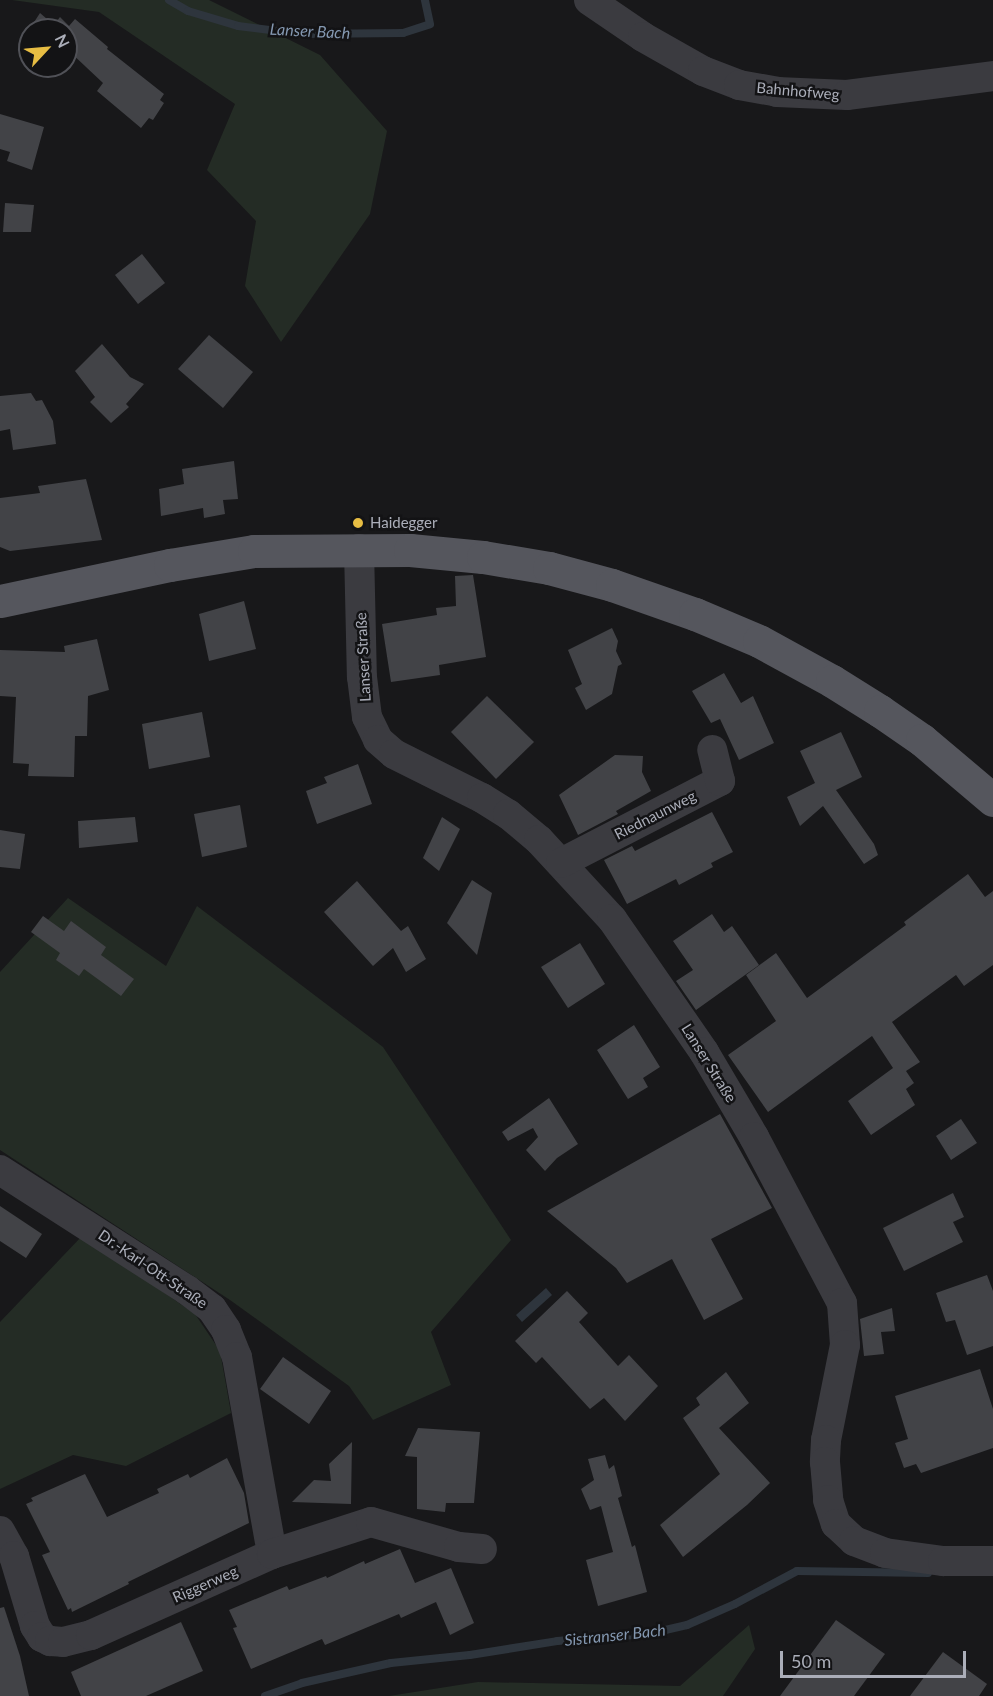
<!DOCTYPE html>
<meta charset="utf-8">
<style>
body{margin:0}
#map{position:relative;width:993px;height:1696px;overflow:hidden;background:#18181a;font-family:Lato,sans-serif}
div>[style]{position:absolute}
.green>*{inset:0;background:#242c25}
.water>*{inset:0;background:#2e353d}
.stream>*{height:8px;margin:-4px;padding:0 4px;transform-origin:4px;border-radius:4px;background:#2e353d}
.building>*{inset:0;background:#424347}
.minor>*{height:30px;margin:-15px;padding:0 15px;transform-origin:15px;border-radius:15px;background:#3b3b40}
.major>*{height:33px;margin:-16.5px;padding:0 16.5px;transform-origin:16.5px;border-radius:16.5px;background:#55565d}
.dots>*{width:16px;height:16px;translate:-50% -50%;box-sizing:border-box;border:3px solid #131315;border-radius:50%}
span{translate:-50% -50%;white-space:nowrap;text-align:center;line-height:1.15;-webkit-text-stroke:5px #131315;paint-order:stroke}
.street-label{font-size:15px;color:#abaeb9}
.poi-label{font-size:15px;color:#abaeb9}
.left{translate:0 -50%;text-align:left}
.water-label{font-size:16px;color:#8498b1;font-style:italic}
.north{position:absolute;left:18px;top:18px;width:60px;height:60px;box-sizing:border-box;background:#131315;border:2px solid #505157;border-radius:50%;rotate:64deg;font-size:16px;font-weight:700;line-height:24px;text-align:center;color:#abaeb9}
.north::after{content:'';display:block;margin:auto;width:21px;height:27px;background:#e7bd43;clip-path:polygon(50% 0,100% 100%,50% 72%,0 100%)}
.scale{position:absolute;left:780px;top:1651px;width:186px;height:27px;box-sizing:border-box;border:3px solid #abaeb9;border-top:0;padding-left:8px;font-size:18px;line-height:21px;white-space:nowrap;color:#abaeb9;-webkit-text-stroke:4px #131315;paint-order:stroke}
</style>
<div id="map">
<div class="green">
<div style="clip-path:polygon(12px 0,209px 0,320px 55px,387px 131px,370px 214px,281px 342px,245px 286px,256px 221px,207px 170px,235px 104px,99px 12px)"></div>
<div style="clip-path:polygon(68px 898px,166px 966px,197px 906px,383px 1047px,511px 1240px,431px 1332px,451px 1385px,373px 1420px,349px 1386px,230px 1300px,0 1150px,0 972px)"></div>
<div style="clip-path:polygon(82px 1236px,195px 1314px,220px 1351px,231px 1413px,126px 1466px,73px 1455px,0 1489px,0 1322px)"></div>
<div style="clip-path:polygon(749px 1625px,755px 1649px,723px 1696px,389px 1696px,478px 1682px,680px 1686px)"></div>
</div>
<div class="water">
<div style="clip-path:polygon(546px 1288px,552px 1295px,522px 1322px,516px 1315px)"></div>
</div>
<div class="stream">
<div style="left:169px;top:0;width:22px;rotate:30deg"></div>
<div style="left:188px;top:11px;width:52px;rotate:16.7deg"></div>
<div style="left:238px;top:26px;width:64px;rotate:7.1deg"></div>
<div style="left:302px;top:34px;width:101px;rotate:-0.6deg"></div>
<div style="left:403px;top:33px;width:28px;rotate:-18deg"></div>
<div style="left:430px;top:24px;width:25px;rotate:-102deg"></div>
<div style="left:265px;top:1696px;width:39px;rotate:-19deg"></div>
<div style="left:302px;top:1683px;width:91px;rotate:-12.7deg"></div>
<div style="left:391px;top:1663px;width:79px;rotate:-5.8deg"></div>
<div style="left:470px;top:1655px;width:88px;rotate:-9.1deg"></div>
<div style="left:557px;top:1641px;width:91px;rotate:-4.4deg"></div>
<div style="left:648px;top:1634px;width:40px;rotate:-13deg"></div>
<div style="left:687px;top:1625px;width:52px;rotate:-23.6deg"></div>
<div style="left:735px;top:1604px;width:70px;rotate:-28deg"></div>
<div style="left:797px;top:1571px;width:131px;rotate:0.9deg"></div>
</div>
<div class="building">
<div style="clip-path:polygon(40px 13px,54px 25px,60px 17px,69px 26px,75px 19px,108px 47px,107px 49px,164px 94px,160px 100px,164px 103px,153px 120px,149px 118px,141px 128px,97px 91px,103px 83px,69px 51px,66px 55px,66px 30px,30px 30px,30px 36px,27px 33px)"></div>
<div style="clip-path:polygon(0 114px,44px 127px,32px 170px,7px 161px,10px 152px,0 149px)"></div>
<div style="clip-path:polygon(5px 203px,34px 205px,31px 232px,3px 232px)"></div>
<div style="clip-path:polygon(142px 254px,165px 283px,138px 304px,115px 275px)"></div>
<div style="clip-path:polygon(209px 335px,253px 372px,223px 408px,178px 369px)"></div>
<div style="clip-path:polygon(102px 344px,130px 377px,144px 384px,126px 404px,129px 407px,111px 423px,90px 402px,95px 397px,75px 371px)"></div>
<div style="clip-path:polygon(31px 393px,36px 401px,42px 400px,53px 421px,56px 444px,13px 450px,10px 429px,0 431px,0 396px)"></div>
<div style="clip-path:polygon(234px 461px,238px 499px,223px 500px,225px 514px,204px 518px,203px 508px,161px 516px,159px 489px,184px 484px,182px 469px)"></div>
<div style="clip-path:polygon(86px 479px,102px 540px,10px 551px,0 547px,0 498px,40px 493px,38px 486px)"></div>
<div style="clip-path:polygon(473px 575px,486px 657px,439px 665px,440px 675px,391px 682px,382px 624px,437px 615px,436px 608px,456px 606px,455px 576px)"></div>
<div style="clip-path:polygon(244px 601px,256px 649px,209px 661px,199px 614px)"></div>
<div style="clip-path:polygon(612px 628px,618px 641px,616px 651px,622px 664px,618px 666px,612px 694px,586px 710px,575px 688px,582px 684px,568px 650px)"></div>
<div style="clip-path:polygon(97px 639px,109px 690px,88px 696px,87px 736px,75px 736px,74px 777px,28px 776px,29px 764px,13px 763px,16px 697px,0 696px,0 650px,65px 652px,64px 646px)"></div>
<div style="clip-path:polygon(724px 673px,741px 703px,753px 696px,774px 743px,739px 760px,720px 719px,711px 723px,692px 691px)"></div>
<div style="clip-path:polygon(487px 696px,534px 742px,496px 779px,451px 732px)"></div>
<div style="clip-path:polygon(202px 712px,210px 757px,149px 769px,142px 724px)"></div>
<div style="clip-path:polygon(841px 732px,862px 777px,836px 790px,874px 844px,878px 855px,864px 864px,823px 806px,800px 826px,787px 797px,815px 783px,800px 751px)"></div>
<div style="clip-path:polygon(615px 755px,643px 756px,642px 772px,651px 791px,616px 811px,618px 814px,578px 835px,559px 795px)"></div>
<div style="clip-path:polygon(358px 764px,372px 804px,317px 824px,306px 791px,327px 783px,324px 777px)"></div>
<div style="clip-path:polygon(240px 805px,247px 847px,202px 857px,194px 814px)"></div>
<div style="clip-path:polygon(712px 812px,733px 852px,711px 863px,713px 867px,679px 885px,676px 879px,627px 904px,604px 860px,632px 846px,635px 851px)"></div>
<div style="clip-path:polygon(135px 817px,138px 842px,79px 848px,78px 821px)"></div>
<div style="clip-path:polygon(442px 817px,460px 829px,439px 871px,423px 858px)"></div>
<div style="clip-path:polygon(0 830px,25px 834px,20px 869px,0 867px)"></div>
<div style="clip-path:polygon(968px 874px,985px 897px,993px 891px,993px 965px,964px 986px,956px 975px,892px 1022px,920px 1062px,906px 1071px,914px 1083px,906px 1089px,915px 1105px,871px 1135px,848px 1101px,893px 1068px,872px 1036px,768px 1112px,728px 1055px,776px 1021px,746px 975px,776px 953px,807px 998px,906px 925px,904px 922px)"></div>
<div style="clip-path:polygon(472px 880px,492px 893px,477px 955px,447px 923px)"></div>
<div style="clip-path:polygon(357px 881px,401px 931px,408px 926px,426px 959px,406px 972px,393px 948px,373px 966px,324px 912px)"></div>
<div style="clip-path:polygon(712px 914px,724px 932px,732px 926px,759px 965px,696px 1010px,676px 981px,693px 970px,673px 941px)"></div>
<div style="clip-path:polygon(43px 916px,64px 931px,71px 921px,106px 947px,101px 955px,134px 979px,121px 996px,84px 969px,79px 976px,56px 960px,60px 953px,31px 932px)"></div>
<div style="clip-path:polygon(580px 943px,605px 984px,568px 1008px,541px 967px)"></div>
<div style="clip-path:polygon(634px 1025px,660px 1067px,643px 1078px,648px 1087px,628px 1099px,597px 1050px)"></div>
<div style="clip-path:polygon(549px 1098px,578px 1144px,557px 1158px,545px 1171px,526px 1150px,538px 1137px,533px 1128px,508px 1141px,502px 1132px)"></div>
<div style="clip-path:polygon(720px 1114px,772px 1208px,711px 1239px,743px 1299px,704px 1320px,672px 1259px,627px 1283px,616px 1268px,547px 1211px)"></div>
<div style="clip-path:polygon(961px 1119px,977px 1143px,951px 1160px,936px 1136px)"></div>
<div style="clip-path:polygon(953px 1193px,964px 1217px,953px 1222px,963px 1242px,904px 1271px,883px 1228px)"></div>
<div style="clip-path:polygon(0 1206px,42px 1234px,26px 1258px,0 1241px)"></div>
<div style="clip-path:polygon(987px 1275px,993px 1291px,993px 1346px,967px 1355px,955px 1320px,946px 1322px,936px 1293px)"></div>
<div style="clip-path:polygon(567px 1291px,588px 1313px,579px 1322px,618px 1366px,629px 1355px,658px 1386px,625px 1421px,604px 1398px,590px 1409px,542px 1357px,536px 1363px,515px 1341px)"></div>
<div style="clip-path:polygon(892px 1308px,895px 1331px,881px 1332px,884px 1354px,864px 1356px,860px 1319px)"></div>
<div style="clip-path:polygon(283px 1357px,331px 1391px,309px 1424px,260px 1389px)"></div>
<div style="clip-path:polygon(980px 1369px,993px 1409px,993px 1448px,921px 1473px,916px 1464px,904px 1468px,895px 1443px,908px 1439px,895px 1396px)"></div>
<div style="clip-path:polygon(726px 1372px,749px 1403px,719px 1428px,770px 1483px,747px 1505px,683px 1557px,660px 1525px,720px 1474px,683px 1418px,700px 1405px,696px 1398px)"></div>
<div style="clip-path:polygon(418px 1428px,480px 1432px,474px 1503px,446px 1503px,445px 1512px,417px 1509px,417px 1457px,405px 1456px)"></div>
<div style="clip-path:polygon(352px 1442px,351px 1504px,292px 1502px,314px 1480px,331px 1481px,329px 1464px)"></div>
<div style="clip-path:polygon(605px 1455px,609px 1469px,614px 1465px,622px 1496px,618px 1498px,632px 1547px,635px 1545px,647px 1592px,598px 1606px,586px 1560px,613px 1552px,601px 1506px,590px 1510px,581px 1489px,594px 1480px,588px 1459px)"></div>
<div style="clip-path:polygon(227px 1458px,244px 1493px,249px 1523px,128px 1582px,129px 1584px,72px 1612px,71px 1608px,68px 1610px,42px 1555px,50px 1552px,26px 1504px,33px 1501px,31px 1498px,85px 1474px,107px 1517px,159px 1493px,157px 1489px,188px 1474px,190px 1478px)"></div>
<div style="clip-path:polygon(400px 1549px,415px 1583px,451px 1568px,474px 1623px,450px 1635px,436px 1602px,401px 1618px,399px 1614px,325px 1645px,322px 1639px,251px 1669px,233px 1628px,237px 1627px,229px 1610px,287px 1586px,289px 1590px,326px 1576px,327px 1578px,364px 1561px,365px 1564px)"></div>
<div style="clip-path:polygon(4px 1607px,20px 1656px,29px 1696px,0 1696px,0 1608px)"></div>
<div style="clip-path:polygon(836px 1620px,885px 1654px,854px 1696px,780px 1696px)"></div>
<div style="clip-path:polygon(181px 1622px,203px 1671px,146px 1696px,81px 1696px,71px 1672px)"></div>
<div style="clip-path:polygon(943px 1652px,987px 1684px,979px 1696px,910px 1696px)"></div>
</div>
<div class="minor">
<div style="left:589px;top:0;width:65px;rotate:34.4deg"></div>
<div style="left:643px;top:37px;width:69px;rotate:29.5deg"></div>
<div style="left:703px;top:71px;width:39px;rotate:21deg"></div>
<div style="left:739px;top:85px;width:39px;rotate:10deg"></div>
<div style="left:777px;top:92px;width:70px;rotate:2.5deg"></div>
<div style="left:847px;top:95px;width:147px;rotate:-7.4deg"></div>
<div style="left:359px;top:549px;width:128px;rotate:88.7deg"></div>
<div style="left:362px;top:677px;width:40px;rotate:82.9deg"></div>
<div style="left:367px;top:717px;width:25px;rotate:64deg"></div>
<div style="left:378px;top:740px;width:21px;rotate:41deg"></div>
<div style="left:394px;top:754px;width:98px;rotate:26.6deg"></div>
<div style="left:482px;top:798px;width:31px;rotate:32deg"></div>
<div style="left:508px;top:814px;width:40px;rotate:40deg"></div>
<div style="left:539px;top:840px;width:108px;rotate:47.3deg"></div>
<div style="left:612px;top:919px;width:162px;rotate:55.3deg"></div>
<div style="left:704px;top:1052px;width:99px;rotate:59.5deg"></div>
<div style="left:754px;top:1137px;width:188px;rotate:62.1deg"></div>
<div style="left:842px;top:1303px;width:42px;rotate:85.9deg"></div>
<div style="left:845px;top:1345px;width:97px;rotate:101.3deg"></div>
<div style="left:826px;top:1440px;width:22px;rotate:93deg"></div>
<div style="left:825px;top:1462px;width:38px;rotate:85deg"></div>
<div style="left:828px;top:1500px;width:25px;rotate:72deg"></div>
<div style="left:836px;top:1524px;width:25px;rotate:43deg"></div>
<div style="left:854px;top:1541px;width:33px;rotate:21deg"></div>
<div style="left:885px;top:1553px;width:59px;rotate:7.9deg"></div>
<div style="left:943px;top:1561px;width:50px"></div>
<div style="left:561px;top:863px;width:179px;rotate:-27.3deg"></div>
<div style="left:720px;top:781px;width:32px;rotate:-104deg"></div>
<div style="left:0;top:1170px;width:222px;rotate:32.7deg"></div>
<div style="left:187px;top:1290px;width:31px;rotate:37deg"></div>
<div style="left:212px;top:1309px;width:25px;rotate:56deg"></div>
<div style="left:226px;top:1330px;width:29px;rotate:68deg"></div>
<div style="left:237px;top:1357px;width:200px;rotate:79.9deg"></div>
<div style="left:0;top:1531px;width:29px;rotate:61deg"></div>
<div style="left:14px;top:1556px;width:73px;rotate:73.3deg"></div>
<div style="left:35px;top:1626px;width:13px;rotate:58deg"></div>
<div style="left:42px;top:1637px;width:9px;rotate:27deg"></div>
<div style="left:50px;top:1641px;width:13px;rotate:4deg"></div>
<div style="left:63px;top:1642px;width:29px;rotate:-14deg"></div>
<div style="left:91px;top:1635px;width:198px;rotate:-24.1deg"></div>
<div style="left:272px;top:1554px;width:104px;rotate:-17.9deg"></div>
<div style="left:371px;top:1522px;width:91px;rotate:15.9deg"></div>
<div style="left:459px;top:1547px;width:23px;rotate:5deg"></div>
</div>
<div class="major">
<div style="left:0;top:601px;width:174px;rotate:-12deg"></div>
<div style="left:170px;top:565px;width:85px;rotate:-9.5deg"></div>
<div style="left:254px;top:551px;width:156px;rotate:-0.4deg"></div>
<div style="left:410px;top:550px;width:73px;rotate:5.5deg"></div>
<div style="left:483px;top:557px;width:67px;rotate:9.5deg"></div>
<div style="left:549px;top:568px;width:65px;rotate:15.1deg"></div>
<div style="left:612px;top:585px;width:88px;rotate:19.3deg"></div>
<div style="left:695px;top:614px;width:69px;rotate:22.9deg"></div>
<div style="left:759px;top:641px;width:83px;rotate:28.7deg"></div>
<div style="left:832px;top:681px;width:57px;rotate:32deg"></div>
<div style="left:880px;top:711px;width:51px;rotate:34.6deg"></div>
<div style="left:922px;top:740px;width:93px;rotate:40.2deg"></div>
</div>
<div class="dots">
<div style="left:358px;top:523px;background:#e7bd43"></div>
</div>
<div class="street-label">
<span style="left:798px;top:91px;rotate:5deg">Bahnhofweg</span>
<span style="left:363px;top:657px;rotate:-93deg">Lanser Straße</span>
<span style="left:655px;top:815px;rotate:-27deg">Riednaunweg</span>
<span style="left:709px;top:1063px;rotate:58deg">Lanser Straße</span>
<span style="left:153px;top:1269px;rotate:34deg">Dr.-Karl-Ott-Straße</span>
<span style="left:205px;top:1584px;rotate:-24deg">Riggerweg</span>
</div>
<div class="poi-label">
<span class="left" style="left:370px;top:523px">Haidegger</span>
</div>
<div class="water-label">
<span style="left:310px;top:31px;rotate:3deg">Lanser Bach</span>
<span style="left:615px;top:1635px;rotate:-6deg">Sistranser Bach</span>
</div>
<div class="north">N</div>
<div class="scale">50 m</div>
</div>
